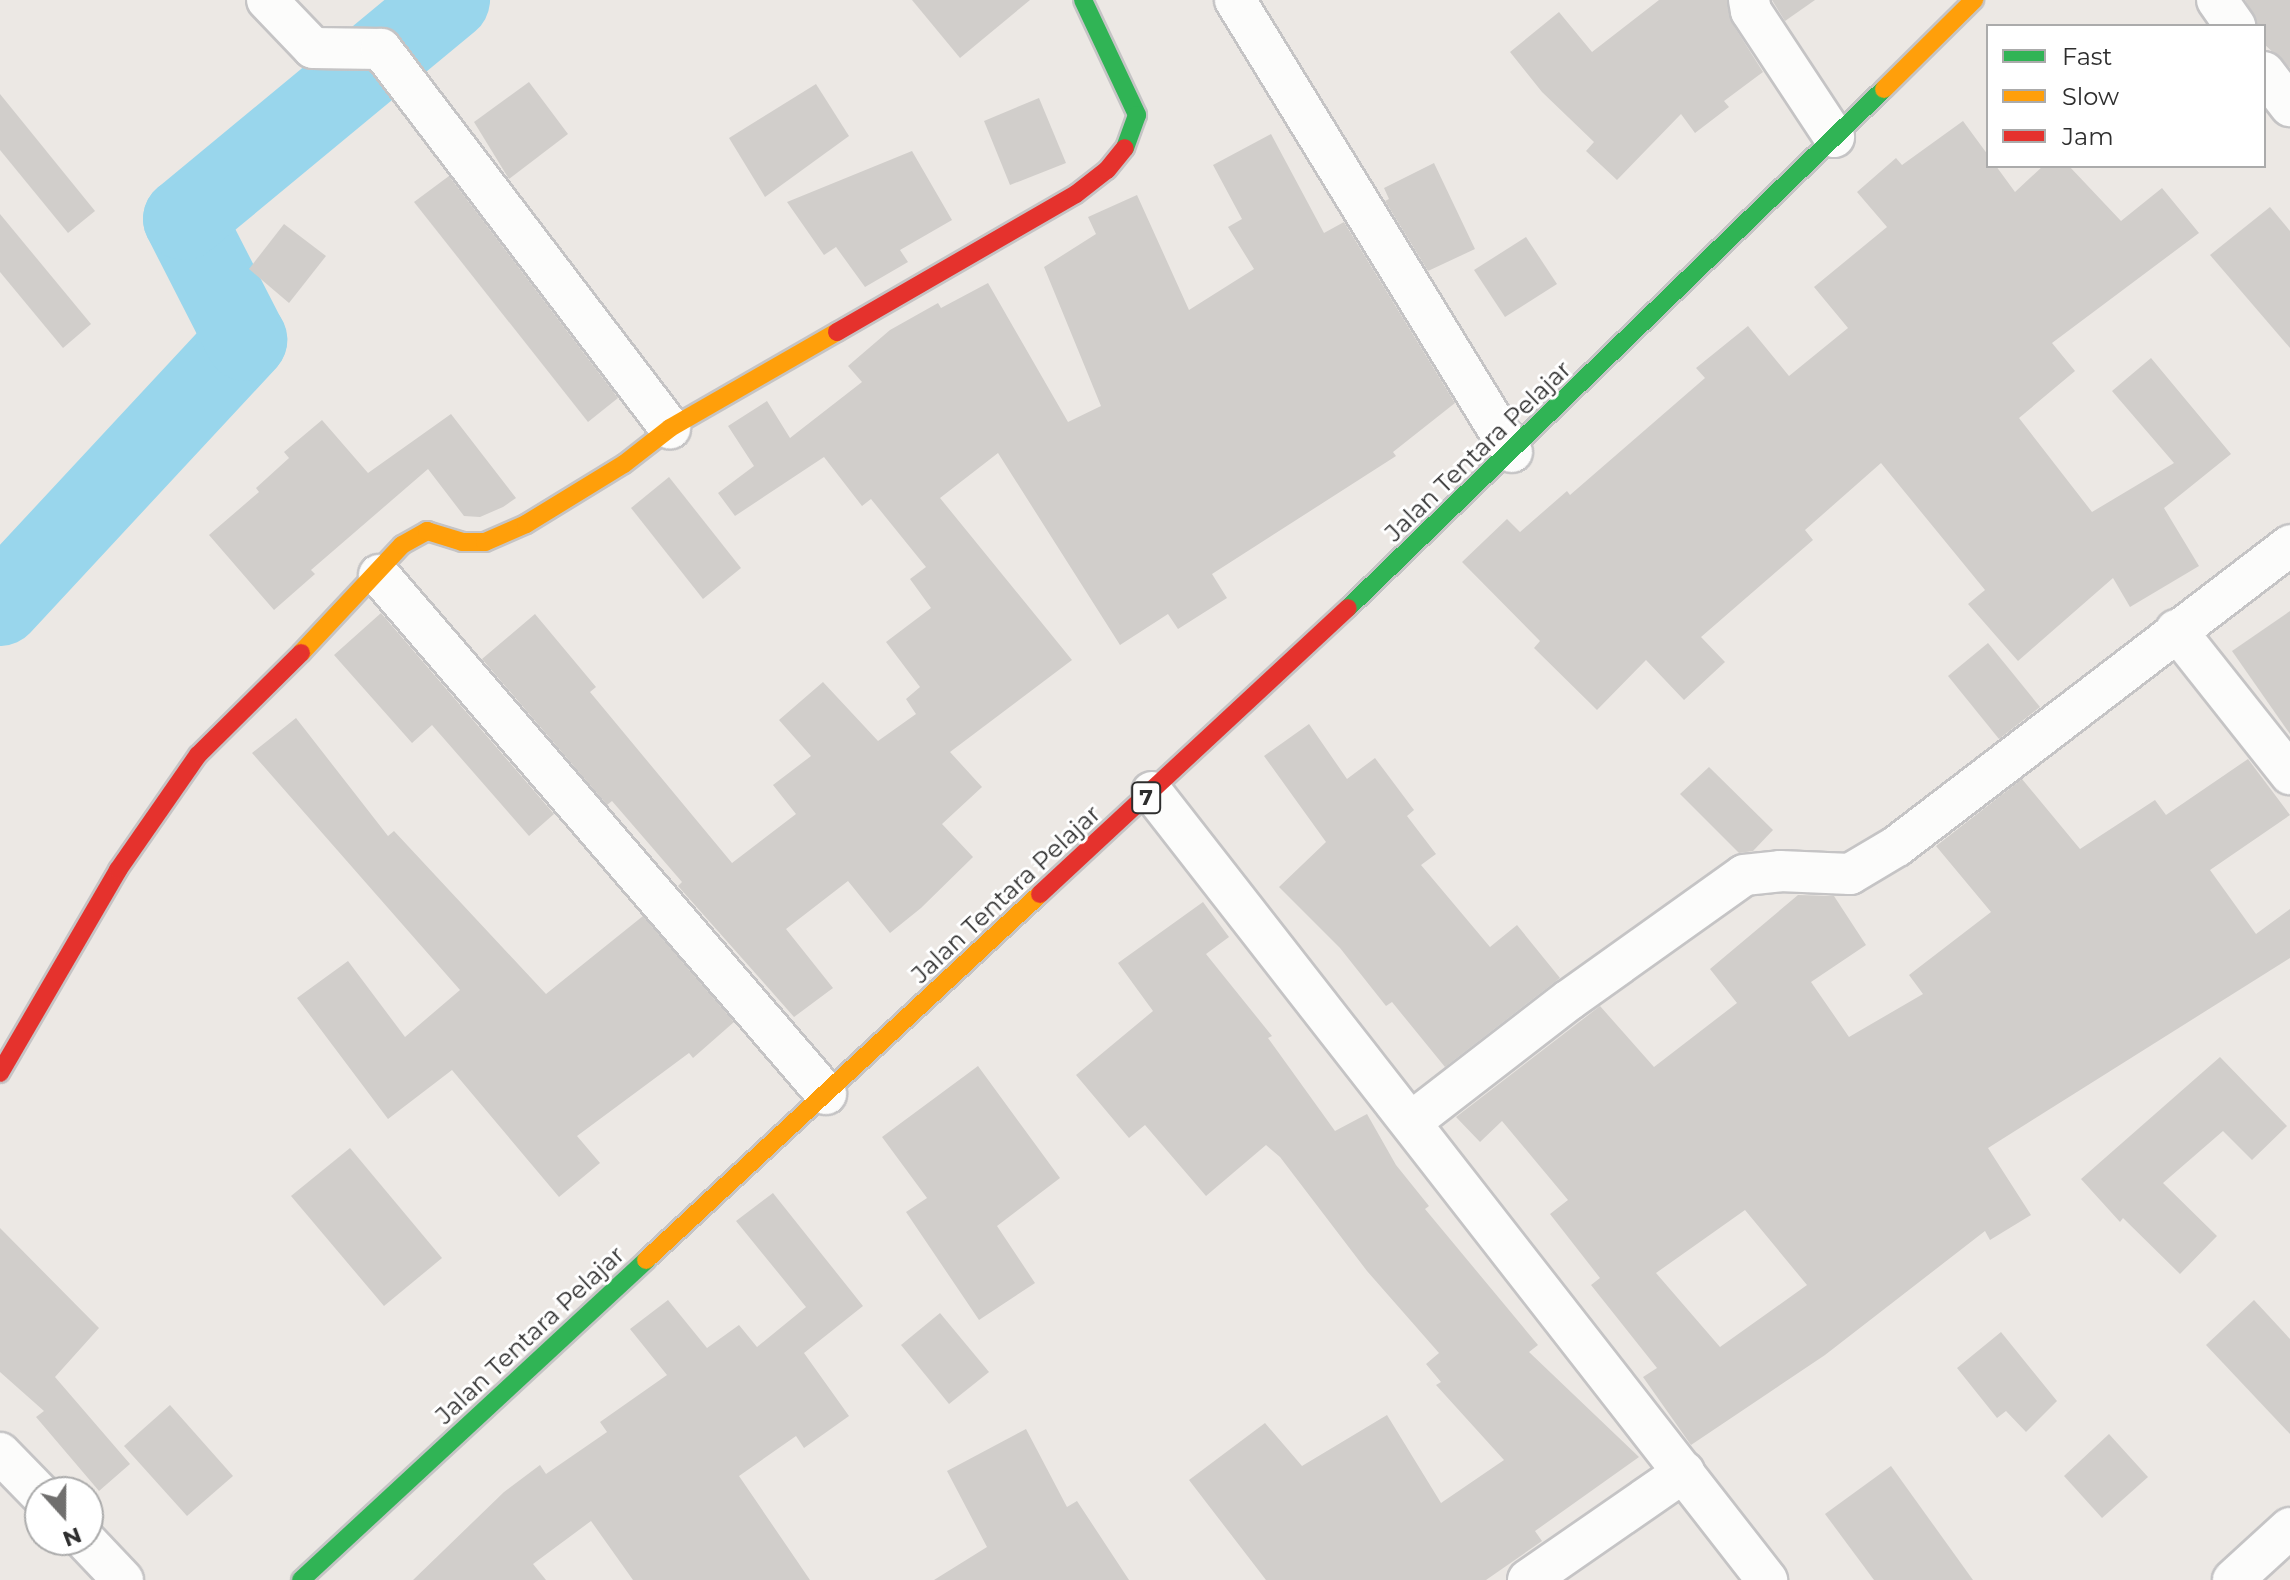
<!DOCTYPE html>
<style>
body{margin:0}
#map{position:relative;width:2290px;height:1580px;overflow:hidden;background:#ece8e4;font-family:Montserrat,sans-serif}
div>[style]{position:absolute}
.river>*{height:82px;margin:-41px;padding:0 41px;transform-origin:41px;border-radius:41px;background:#99d6ec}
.building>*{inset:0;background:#d1cecb}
.roads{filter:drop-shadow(2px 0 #c5c4c5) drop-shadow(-2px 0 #c5c4c5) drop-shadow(0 2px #c5c4c5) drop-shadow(0 -2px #c5c4c5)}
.street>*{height:40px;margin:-20px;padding:0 20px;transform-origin:20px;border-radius:20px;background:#fcfcfb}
.fast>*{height:18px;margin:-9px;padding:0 9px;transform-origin:9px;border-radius:9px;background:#30b455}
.slow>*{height:18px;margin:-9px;padding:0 9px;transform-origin:9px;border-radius:9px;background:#ff9f0a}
.jam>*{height:18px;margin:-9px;padding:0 9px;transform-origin:9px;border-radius:9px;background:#e5322d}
span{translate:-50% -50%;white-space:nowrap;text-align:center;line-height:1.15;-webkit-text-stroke:6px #fff;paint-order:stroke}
.shield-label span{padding:2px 6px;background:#fff;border:2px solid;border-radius:6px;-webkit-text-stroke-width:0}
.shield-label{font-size:22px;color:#2e2e2e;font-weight:700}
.street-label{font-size:24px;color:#2e2e2e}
.legend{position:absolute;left:1986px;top:24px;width:280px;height:144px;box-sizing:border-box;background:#fff;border:2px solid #ababab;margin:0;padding:10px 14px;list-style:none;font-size:24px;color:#2e2e2e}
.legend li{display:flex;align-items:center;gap:16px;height:40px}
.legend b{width:40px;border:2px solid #ababab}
.north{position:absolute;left:24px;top:1476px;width:80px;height:80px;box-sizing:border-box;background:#fff;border:2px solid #ababab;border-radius:50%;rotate:159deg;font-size:22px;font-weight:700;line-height:32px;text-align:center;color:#2e2e2e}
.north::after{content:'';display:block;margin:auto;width:28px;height:36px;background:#706f6e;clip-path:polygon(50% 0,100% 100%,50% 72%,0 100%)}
</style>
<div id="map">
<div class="river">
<div style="left:0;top:605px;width:362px;rotate:-47.1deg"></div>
<div style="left:246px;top:340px;width:136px;rotate:-117.1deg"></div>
<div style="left:184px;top:219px;width:344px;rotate:-39.6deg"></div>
</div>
<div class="building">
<div style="clip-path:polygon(912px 0,1030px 0,960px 58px)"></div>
<div style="clip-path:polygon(1659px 0,1727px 0,1732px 23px,1763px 72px,1724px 101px,1729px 107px,1695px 133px,1681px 114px,1617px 180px,1586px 151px,1594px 142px,1542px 92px,1510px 52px,1559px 12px,1592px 52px)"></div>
<div style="clip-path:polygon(1772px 0,1815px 0,1785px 21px)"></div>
<div style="clip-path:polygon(2245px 0,2290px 0,2290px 68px,2264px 44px,2264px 26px,2258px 26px)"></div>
<div style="clip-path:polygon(529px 82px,568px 134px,509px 179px,474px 122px)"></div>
<div style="clip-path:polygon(816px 84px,849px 136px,765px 197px,729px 138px)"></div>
<div style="clip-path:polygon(0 94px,95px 211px,68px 233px,0 150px)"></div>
<div style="clip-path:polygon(1039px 98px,1066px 163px,1010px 185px,984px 121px)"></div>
<div style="clip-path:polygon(1963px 121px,1988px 155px,1988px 166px,1996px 166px,2015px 192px,2043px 166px,2069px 166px,2121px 221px,2162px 188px,2199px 233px,2052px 343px,2075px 371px,2019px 418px,2092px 512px,2174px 463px,2112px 391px,2151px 358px,2231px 454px,2164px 508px,2199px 566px,2130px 607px,2113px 578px,2018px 661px,1968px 604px,1985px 590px,1881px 463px,1805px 530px,1813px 540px,1701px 637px,1725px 662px,1684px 700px,1646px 660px,1597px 710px,1534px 648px,1540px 641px,1462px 562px,1507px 519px,1520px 532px,1567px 491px,1570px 495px,1705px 378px,1696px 368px,1748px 326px,1789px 376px,1848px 328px,1814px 287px,1887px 227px,1857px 192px,1896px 158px,1902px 165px)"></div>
<div style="clip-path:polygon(1271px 134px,1324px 233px,1344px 222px,1455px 403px,1393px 452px,1396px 456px,1212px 574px,1227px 598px,1178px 629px,1168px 614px,1120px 645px,998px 453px,940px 498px,1072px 660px,950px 752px,982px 787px,942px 824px,973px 857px,921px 908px,890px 933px,848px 881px,786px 929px,833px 988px,794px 1017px,678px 886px,682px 882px,612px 801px,607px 805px,482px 659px,535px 614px,596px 687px,590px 692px,732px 863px,796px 814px,773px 785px,811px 756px,779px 720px,823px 682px,878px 741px,916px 714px,906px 699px,920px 687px,886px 642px,931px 608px,910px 579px,926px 567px,871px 499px,862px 506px,824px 457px,735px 516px,718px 493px,754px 466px,728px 426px,767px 401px,790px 438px,862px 382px,848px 366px,890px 330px,938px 303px,941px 308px,988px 283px,1068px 422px,1101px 406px,1044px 267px,1096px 234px,1088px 217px,1137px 195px,1189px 310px,1254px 269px,1228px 227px,1242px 219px,1213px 165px)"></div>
<div style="clip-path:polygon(912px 151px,952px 220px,900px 250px,908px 262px,865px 287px,836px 247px,824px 255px,787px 202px)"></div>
<div style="clip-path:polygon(1434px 163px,1475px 249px,1428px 271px,1385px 201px,1389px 199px,1384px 188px)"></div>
<div style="clip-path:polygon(449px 176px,618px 398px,588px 422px,414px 202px)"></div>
<div style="clip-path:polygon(2270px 207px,2290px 231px,2290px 348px,2210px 255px)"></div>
<div style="clip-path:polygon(0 214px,91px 324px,63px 348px,0 272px)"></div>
<div style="clip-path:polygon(284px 224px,326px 256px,289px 303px,249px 269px)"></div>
<div style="clip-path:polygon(1526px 237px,1557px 284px,1505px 317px,1474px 270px)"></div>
<div style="clip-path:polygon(451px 414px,516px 498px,503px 507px,480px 517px,464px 516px,428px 469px,311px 570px,315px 574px,274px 610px,209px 535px,259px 492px,256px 488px,289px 458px,284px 452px,322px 420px,368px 473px)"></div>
<div style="clip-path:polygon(669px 477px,741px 568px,703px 599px,631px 508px)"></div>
<div style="clip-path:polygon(2290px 611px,2290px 734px,2232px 651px)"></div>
<div style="clip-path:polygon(381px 613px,554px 814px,529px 836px,432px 725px,412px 743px,334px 655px)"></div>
<div style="clip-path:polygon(1988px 643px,2040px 707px,1999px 739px,1948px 676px)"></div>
<div style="clip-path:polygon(296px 718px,388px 836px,394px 831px,546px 994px,643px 916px,734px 1022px,693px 1058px,689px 1053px,577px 1136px,600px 1163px,559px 1197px,452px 1070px,388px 1119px,297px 998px,348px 961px,405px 1037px,460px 990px,252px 753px)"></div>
<div style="clip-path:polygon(1309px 724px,1347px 779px,1375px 758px,1414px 810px,1407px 816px,1436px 854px,1421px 865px,1490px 947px,1517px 925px,1560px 978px,1445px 1067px,1392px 1002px,1386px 1006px,1340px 948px,1279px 887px,1326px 842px,1264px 756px)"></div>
<div style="clip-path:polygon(evenodd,2248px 759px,2290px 815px,2210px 870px,2256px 934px,2290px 909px,2290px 958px,1988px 1148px,2031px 1215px,1990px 1240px,1985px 1231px,1825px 1355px,1691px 1445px,1643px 1377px,1657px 1368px,1591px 1285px,1600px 1278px,1550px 1214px,1568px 1200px,1502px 1121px,1480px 1142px,1456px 1117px,1600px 1006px,1654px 1067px,1737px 1003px,1710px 969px,1798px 895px,1834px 896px,1866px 945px,1811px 982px,1849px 1037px,1923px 994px,1909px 975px,1991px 912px,1936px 846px,2022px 779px,2080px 849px,2155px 800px,2166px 815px,2248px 759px,1745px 1210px,1807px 1285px,1720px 1347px,1656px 1273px,1745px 1210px)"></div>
<div style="clip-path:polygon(1709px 767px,1773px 830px,1753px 851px,1739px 853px,1680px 794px)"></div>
<div style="clip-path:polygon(1203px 902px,1229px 937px,1206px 954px,1272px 1036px,1268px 1038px,1335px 1131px,1367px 1114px,1396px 1165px,1429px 1206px,1425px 1209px,1538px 1345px,1529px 1352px,1639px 1457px,1535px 1531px,1542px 1541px,1486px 1580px,1266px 1580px,1189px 1480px,1265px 1423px,1302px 1466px,1387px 1415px,1441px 1503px,1504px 1460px,1436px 1385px,1441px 1382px,1426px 1364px,1439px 1353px,1367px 1271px,1280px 1157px,1266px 1145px,1206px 1196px,1145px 1125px,1129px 1138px,1076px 1075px,1153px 1011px,1118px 963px)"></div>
<div style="clip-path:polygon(2220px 1057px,2287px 1126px,2252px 1160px,2223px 1131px,2163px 1183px,2217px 1236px,2180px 1274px,2123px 1218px,2120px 1222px,2081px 1179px)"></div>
<div style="clip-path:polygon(978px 1066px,1060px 1178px,997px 1226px,1035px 1283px,979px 1320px,906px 1212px,927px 1198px,882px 1137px)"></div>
<div style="clip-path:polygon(350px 1148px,442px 1258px,384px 1306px,291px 1196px)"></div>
<div style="clip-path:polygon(773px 1193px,863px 1306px,804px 1353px,849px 1416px,804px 1448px,796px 1436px,739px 1476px,810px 1580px,633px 1580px,591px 1521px,533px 1564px,546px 1580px,413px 1580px,504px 1492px,540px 1465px,546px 1474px,607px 1432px,600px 1422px,667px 1375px,630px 1329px,668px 1300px,707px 1348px,739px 1325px,757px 1347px,806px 1307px,736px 1221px)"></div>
<div style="clip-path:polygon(0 1228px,99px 1328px,55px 1377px,130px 1464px,99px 1491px,36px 1417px,44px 1411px,0 1372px)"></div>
<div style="clip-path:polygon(2254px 1300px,2290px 1339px,2290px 1434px,2206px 1345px)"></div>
<div style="clip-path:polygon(940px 1313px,989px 1372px,949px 1404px,901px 1345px)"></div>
<div style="clip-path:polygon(2001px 1332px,2057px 1401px,2026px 1432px,2006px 1411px,1997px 1418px,1957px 1368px)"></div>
<div style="clip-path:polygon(170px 1405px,233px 1476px,187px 1516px,124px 1446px)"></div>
<div style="clip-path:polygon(1026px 1429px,1067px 1507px,1077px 1501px,1129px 1580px,934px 1580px,987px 1547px,947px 1471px)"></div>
<div style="clip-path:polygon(2109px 1434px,2148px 1477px,2102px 1518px,2064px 1476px)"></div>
<div style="clip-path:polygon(1891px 1466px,1973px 1580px,1874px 1580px,1825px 1514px)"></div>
</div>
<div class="roads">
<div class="street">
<div style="left:267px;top:0;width:66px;rotate:46.2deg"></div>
<div style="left:313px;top:48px;width:68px;rotate:0.8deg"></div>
<div style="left:381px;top:49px;width:477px;rotate:52.7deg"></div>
<div style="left:1235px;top:0;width:530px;rotate:58.5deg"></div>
<div style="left:1749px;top:0;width:11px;rotate:80deg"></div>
<div style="left:1751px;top:11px;width:151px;rotate:56.6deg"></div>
<div style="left:2217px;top:0;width:32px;rotate:55deg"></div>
<div style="left:2264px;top:72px;width:43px;rotate:52.6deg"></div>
<div style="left:379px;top:575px;width:685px;rotate:49.26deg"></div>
<div style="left:2176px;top:630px;width:184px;rotate:51.6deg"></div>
<div style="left:1152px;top:792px;width:1000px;rotate:52.03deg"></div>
<div style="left:1411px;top:1122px;width:200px;rotate:-37.7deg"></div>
<div style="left:1569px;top:1000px;width:215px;rotate:-35.5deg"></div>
<div style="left:1744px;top:875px;width:36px;rotate:-6deg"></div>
<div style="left:1780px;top:871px;width:70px;rotate:2.5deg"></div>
<div style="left:1850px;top:874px;width:55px;rotate:-30.8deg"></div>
<div style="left:1897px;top:846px;width:495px;rotate:-37.4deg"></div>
<div style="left:0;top:1453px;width:57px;rotate:45.7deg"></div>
<div style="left:85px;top:1540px;width:55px;rotate:46.5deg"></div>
<div style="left:1528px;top:1580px;width:190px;rotate:-34.7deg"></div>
<div style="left:2233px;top:1580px;width:77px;rotate:-42.4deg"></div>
</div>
<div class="fast">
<div style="left:1083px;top:0;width:127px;rotate:64.8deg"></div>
<div style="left:1137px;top:115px;width:35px;rotate:110deg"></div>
<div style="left:1348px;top:608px;width:746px;rotate:-44.08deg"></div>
<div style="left:301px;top:1580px;width:471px;rotate:-42.8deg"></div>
</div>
<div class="slow">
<div style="left:1884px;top:89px;width:127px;rotate:-44.7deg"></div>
<div style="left:301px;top:653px;width:148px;rotate:-46.9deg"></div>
<div style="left:402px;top:545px;width:29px;rotate:-29deg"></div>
<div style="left:427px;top:531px;width:37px;rotate:17deg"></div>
<div style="left:462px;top:542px;width:23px"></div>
<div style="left:485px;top:542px;width:45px;rotate:-23.7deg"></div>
<div style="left:526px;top:524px;width:115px;rotate:-31.5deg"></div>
<div style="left:624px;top:464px;width:58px;rotate:-38deg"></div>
<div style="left:670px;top:428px;width:193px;rotate:-29.9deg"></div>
<div style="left:646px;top:1260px;width:538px;rotate:-42.89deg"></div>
</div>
<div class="jam">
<div style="left:837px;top:332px;width:276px;rotate:-30deg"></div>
<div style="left:1076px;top:194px;width:39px;rotate:-38deg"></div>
<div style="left:1107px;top:170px;width:28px;rotate:-51deg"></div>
<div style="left:1040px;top:894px;width:420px;rotate:-42.9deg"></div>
<div style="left:0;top:1073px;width:235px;rotate:-59.8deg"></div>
<div style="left:118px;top:870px;width:140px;rotate:-55.2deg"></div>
<div style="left:198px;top:755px;width:145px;rotate:-44.7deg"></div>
</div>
</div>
<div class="shield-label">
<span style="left:1146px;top:798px">7</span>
</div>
<div class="street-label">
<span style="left:1478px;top:451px;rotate:-44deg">Jalan Tentara Pelajar</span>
<span style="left:1006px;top:894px;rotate:-43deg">Jalan Tentara Pelajar</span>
<span style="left:530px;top:1335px;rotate:-43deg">Jalan Tentara Pelajar</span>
</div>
<ul class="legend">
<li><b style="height:10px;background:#30b455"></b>Fast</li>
<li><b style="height:10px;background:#ff9f0a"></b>Slow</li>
<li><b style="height:10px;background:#e5322d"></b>Jam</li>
</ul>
<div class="north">N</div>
</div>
